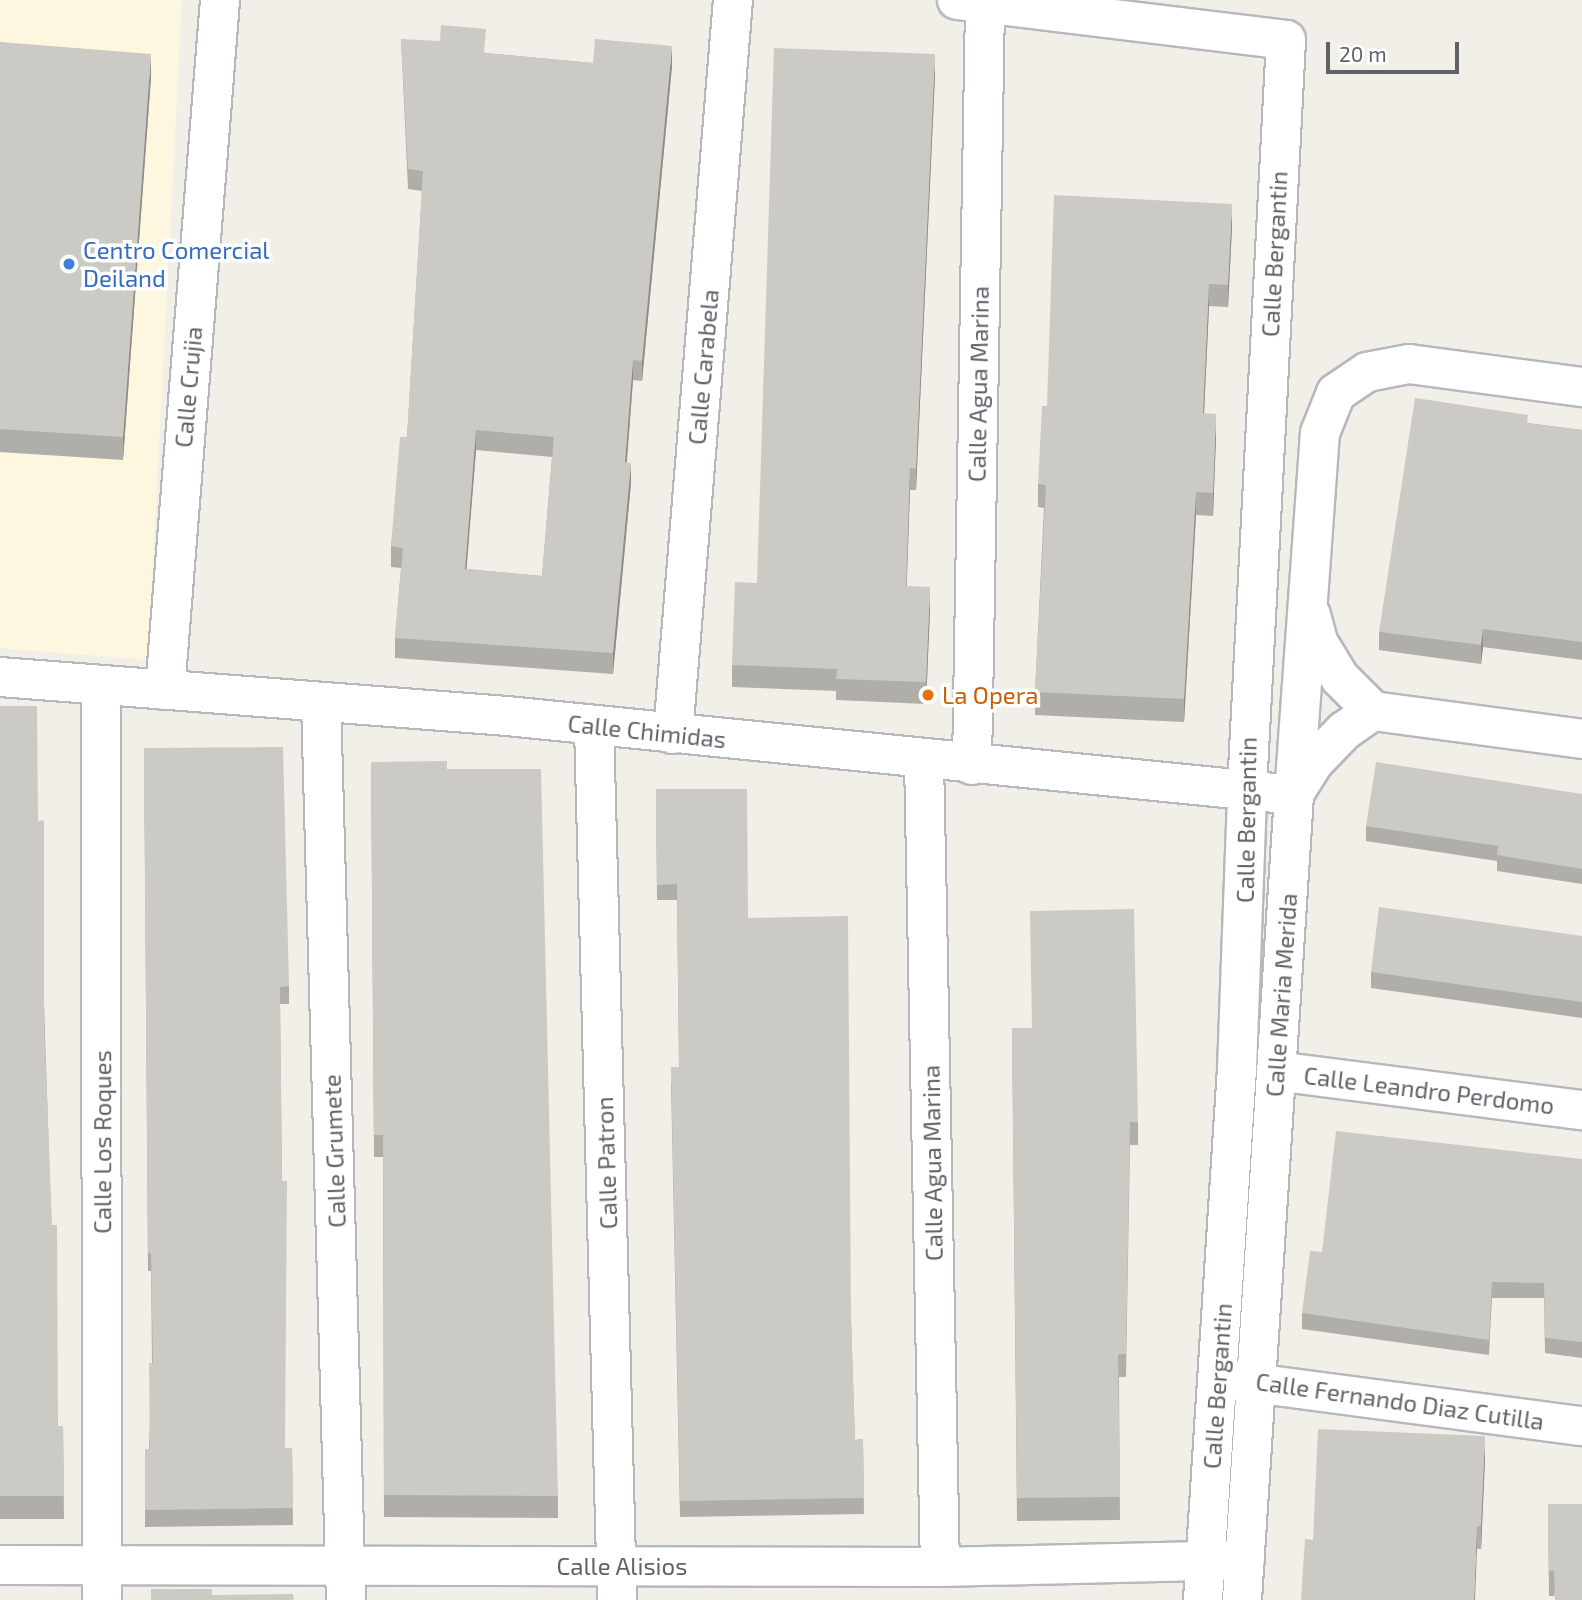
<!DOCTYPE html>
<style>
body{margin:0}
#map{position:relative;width:1582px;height:1600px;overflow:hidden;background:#f1efe8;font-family:"Exo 2",sans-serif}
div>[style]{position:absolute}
.commercial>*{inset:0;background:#fef7e0}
.roads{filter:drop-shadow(2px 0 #b5b8bc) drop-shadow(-2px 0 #b5b8bc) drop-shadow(0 2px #b5b8bc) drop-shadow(0 -2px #b5b8bc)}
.street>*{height:38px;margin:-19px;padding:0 19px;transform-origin:19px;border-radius:19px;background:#fff}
.secondary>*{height:38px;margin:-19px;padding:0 19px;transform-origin:19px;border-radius:19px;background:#fff}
.wall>*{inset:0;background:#afaea9}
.shaded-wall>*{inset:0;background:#8f8d8a}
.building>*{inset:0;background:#cccac5}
.dots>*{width:19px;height:19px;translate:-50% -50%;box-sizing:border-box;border:4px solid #fff;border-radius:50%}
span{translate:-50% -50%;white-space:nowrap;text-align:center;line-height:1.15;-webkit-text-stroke:7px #fff;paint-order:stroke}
.shop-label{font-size:24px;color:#366cbe}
.left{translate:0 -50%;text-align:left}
.street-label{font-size:24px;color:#5f6368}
.food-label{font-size:24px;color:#c56008}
.scale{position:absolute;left:1326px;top:42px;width:133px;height:32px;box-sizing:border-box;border:4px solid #5f6368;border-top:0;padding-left:9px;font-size:21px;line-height:24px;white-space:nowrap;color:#5f6368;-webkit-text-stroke:5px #fff;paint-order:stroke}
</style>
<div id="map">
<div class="commercial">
<div style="clip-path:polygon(0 0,182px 0,148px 660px,0 648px)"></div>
</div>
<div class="roads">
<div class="street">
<div style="left:957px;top:0;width:331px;rotate:6.9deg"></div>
<div style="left:1286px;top:40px;width:751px;rotate:92.98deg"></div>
<div style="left:1311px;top:615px;width:28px;rotate:75deg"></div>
<div style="left:1318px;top:642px;width:42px;rotate:58.6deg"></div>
<div style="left:1340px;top:678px;width:47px;rotate:45deg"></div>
<div style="left:101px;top:685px;width:915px;rotate:89.94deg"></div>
<div style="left:165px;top:690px;width:692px;rotate:-85.44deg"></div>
<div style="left:321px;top:702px;width:898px;rotate:88.41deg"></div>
<div style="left:1373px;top:711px;width:211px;rotate:7.6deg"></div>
<div style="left:594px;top:726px;width:874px;rotate:88.49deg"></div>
<div style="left:673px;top:734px;width:736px;rotate:-85.33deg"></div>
<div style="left:924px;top:759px;width:808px;rotate:88.87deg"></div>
<div style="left:972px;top:765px;width:762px;rotate:-89.02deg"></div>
<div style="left:1294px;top:794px;width:39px;rotate:-58deg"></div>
<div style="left:1315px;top:761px;width:42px;rotate:-46deg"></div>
<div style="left:1344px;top:731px;width:35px;rotate:-35deg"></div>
<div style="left:1294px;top:795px;width:363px;rotate:-85.9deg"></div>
<div style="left:1320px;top:433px;width:43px;rotate:-68.2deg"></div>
<div style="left:1336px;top:393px;width:37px;rotate:-34deg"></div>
<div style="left:1367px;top:372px;width:43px;rotate:-10.8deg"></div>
<div style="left:1409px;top:364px;width:175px;rotate:7.6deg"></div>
<div style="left:1276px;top:1071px;width:308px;rotate:7.3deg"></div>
<div style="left:1223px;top:1379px;width:362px;rotate:7.5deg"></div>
</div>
<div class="secondary">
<div style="left:0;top:677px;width:508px;rotate:4.4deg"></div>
<div style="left:507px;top:716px;width:791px;rotate:5.73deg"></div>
<div style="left:1294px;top:795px;width:807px;rotate:93.7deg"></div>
<div style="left:0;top:1565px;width:940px;rotate:0.12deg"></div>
<div style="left:940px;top:1567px;width:305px;rotate:-1.3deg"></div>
<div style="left:1203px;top:1600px;width:532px;rotate:-86.34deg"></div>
<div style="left:1237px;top:1069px;width:279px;rotate:-87.9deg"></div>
</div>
</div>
<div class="wall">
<div style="clip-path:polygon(evenodd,401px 39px,486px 53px,593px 63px,672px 66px,642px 381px,633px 380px,627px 462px,631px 483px,613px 674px,395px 658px,395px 638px,401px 568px,391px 567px,391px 546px,407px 437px,422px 191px,408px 189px,401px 39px,476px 450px,552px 457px,542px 576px,466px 569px,476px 450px)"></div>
<div style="clip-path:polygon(0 42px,151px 77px,123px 460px,0 452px)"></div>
<div style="clip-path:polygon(935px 75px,916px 490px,910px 490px,906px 586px,930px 609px,926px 704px,836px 700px,836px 691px,732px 687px,732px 665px,757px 583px)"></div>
<div style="clip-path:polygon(1232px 227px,1228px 307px,1209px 306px,1204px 413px,1216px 437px,1213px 516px,1196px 515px,1184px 722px,1035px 715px,1035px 692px,1044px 508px,1038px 507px,1038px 484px)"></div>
<div style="clip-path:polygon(1528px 423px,1582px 430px,1582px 660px,1483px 647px,1481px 664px,1379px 650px,1379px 632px)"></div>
<div style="clip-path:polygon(0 706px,38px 821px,58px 1426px,63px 1426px,64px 1519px,0 1519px)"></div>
<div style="clip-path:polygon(144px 748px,289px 986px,289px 1004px,280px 1004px,285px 1448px,292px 1448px,293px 1525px,145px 1527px,145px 1449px,149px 1449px,152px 1363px,151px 1271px,148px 1271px)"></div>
<div style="clip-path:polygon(371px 762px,447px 769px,558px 1496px,558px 1518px,384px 1517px,383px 1157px,374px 1157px)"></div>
<div style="clip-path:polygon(656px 789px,748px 918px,851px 1318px,855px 1440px,863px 1439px,864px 1514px,680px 1517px,671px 1083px,679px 1067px,677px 900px,657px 900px)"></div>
<div style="clip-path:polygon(1582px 794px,1582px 884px,1497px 871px,1497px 861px,1366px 841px,1366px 826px)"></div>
<div style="clip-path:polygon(1582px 936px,1582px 1018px,1371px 988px,1371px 972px)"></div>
<div style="clip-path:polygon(1012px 1028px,1138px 1122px,1138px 1145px,1130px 1145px,1126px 1377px,1119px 1377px,1120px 1520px,1017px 1521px)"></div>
<div style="clip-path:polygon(1582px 1159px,1582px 1358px,1545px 1353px,1544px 1298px,1492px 1298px,1489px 1355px,1302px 1329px,1302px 1313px,1322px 1252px)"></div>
<div style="clip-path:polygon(1485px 1459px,1481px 1549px,1313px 1540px)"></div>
<div style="clip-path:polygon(1548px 1504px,1582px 1504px,1554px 1596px,1549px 1596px)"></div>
</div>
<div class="shaded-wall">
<div style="clip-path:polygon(672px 46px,672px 66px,642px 381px,642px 361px)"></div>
<div style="clip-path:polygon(151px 54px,151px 77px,123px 460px,123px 437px)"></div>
<div style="clip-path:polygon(935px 54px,935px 75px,916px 490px,916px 469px)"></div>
<div style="clip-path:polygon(1232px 204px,1232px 227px,1228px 307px,1228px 285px)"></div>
<div style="clip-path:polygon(1209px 284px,1209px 306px,1203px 436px,1203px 413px)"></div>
<div style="clip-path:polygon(633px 360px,633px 380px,625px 482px,625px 462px)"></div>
<div style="clip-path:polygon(1216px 414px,1216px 437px,1213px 516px,1213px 493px)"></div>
<div style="clip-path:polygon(476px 430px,476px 450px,465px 589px,465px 569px)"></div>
<div style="clip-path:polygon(631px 463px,631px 483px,613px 674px,613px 653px)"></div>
<div style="clip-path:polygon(910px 468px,910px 490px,906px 608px,906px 586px)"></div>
<div style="clip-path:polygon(1196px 492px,1196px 515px,1184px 722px,1184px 699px)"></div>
<div style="clip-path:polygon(930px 587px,930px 609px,926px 704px,926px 682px)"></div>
<div style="clip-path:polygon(1483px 629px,1483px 647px,1481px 664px,1481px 645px)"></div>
<div style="clip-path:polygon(1485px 1436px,1485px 1459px,1481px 1549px,1481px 1526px)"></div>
<div style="clip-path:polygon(1477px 1526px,1477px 1548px,1475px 1600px,1474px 1600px)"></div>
</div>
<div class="building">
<div style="clip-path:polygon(evenodd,441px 25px,486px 29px,484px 53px,593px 63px,595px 39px,672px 46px,642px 361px,633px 360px,625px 462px,631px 463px,613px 653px,395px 638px,403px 548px,391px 546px,400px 437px,407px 437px,423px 171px,408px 169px,401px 39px,440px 41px,441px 25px,476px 430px,554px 437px,542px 576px,465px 569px,476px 430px)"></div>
<div style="clip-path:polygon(0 42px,151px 54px,123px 437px,0 429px)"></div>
<div style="clip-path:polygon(774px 48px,935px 54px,916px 469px,910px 468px,906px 586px,930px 587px,926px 682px,836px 679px,837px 669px,732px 665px,735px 582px,757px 583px)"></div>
<div style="clip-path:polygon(1054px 195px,1232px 204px,1228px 285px,1209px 284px,1203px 413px,1216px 414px,1213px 493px,1196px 492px,1184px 699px,1035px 692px,1046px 485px,1038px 484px,1042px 406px,1047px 406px)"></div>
<div style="clip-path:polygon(1415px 398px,1528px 415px,1527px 423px,1582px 430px,1582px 642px,1483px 629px,1481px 645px,1379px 632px)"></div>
<div style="clip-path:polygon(0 706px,37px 706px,38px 821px,44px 820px,44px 1022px,52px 1225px,57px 1225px,58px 1426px,63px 1426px,64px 1496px,0 1496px)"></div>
<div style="clip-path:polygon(283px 747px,289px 986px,280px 987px,282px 1181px,287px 1181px,285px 1448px,292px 1448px,293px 1508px,145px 1510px,145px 1449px,150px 1449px,149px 1363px,153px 1363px,151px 1253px,148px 1253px,144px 748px)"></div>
<div style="clip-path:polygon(447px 761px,447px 769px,541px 769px,558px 1496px,384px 1495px,383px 1135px,374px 1135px,371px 762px)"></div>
<div style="clip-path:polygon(1376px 762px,1582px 794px,1582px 869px,1497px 855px,1498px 846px,1366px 826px)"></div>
<div style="clip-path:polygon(656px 789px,747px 789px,748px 918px,848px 916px,851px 1318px,855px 1440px,863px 1439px,864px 1498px,680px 1501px,671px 1067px,679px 1067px,677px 884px,657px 885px)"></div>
<div style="clip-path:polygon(1379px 907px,1582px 936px,1582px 1002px,1371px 972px)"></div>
<div style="clip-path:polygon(1134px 909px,1138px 1122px,1130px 1122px,1126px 1354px,1118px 1354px,1120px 1497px,1017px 1498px,1012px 1028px,1032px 1028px,1030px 911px)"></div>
<div style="clip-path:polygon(1336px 1131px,1582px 1159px,1582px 1342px,1545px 1338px,1544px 1283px,1492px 1282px,1489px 1340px,1302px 1313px,1310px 1251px,1322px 1252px)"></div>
<div style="clip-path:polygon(1318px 1429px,1485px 1436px,1481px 1526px,1477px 1526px,1474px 1600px,1301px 1600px,1305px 1539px,1313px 1540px)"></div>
<div style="clip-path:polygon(1548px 1504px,1582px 1504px,1582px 1600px,1555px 1600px,1554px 1571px,1549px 1571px)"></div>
<div style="clip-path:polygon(151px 1589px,212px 1589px,212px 1595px,293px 1594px,294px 1600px,151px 1600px)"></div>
</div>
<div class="dots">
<div style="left:69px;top:264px;background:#3f7fe0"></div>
<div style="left:928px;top:695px;background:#e8710a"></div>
</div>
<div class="shop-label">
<span class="left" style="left:83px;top:264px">Centro Comercial<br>Deiland</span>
</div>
<div class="street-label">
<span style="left:1274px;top:254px;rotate:-87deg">Calle Bergantin</span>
<span style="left:703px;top:367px;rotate:-85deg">Calle Carabela</span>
<span style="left:978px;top:384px;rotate:-89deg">Calle Agua Marina</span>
<span style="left:188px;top:387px;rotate:-85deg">Calle Crujia</span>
<span style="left:647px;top:731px;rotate:6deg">Calle Chimidas</span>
<span style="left:1246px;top:820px;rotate:-89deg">Calle Bergantin</span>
<span style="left:1281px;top:995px;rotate:-86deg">Calle Maria Merida</span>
<span style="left:1429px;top:1090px;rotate:7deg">Calle Leandro Perdomo</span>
<span style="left:102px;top:1142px;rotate:-90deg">Calle Los Roques</span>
<span style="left:334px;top:1151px;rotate:-92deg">Calle Grumete</span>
<span style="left:606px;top:1163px;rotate:-92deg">Calle Patron</span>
<span style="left:932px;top:1163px;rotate:-91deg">Calle Agua Marina</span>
<span style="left:1217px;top:1386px;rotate:-86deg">Calle Bergantin</span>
<span style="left:1400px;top:1401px;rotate:8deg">Calle Fernando Diaz Cutilla</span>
<span style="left:622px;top:1566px">Calle Alisios</span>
</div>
<div class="food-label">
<span class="left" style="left:942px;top:695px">La Opera</span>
</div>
<div class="scale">20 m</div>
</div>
